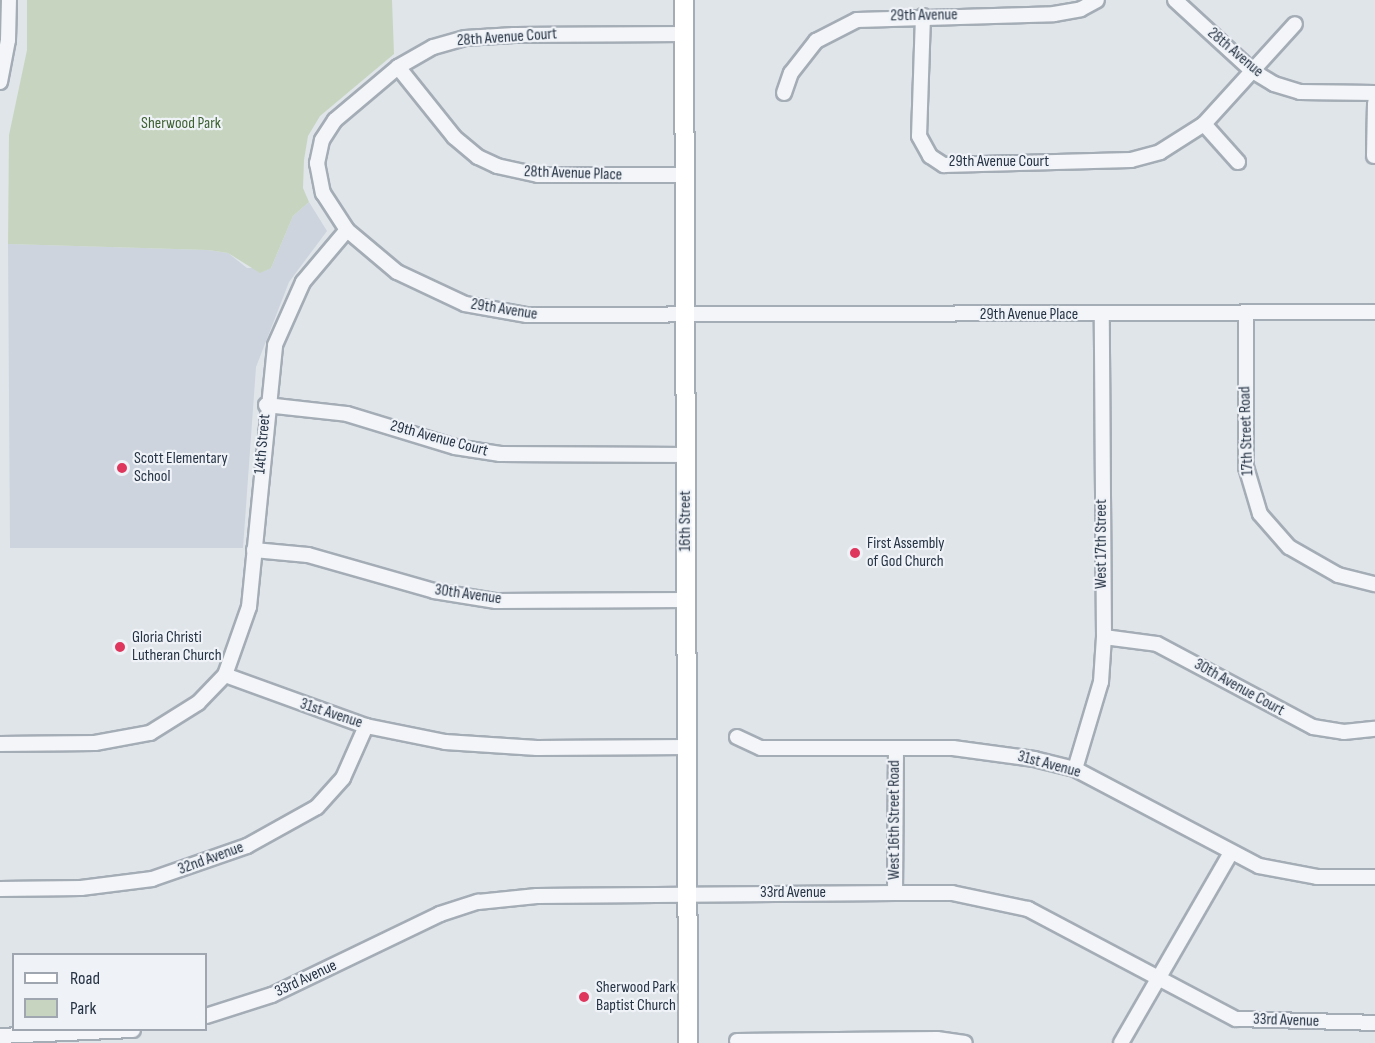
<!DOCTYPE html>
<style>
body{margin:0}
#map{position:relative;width:1375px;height:1043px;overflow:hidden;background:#e0e5ea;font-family:"Sofia Sans Condensed",sans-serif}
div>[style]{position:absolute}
.built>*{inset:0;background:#cdd4dd}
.green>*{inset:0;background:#c7d5c0}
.roads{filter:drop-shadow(2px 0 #a4acb5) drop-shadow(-2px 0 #a4acb5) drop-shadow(0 2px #a4acb5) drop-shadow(0 -2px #a4acb5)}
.minor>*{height:14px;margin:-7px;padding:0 7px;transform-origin:7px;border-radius:7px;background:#f3f5f8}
.major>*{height:18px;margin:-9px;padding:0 9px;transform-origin:9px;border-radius:9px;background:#fff}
.dots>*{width:16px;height:16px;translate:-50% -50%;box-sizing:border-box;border:3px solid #eff3f8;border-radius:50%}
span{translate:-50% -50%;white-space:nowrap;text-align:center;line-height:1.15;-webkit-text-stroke:4.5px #eff3f8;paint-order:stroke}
.street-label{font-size:16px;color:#263344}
.park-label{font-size:16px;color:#3e6132}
.poi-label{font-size:16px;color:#263344}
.left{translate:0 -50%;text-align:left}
.legend{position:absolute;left:12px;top:953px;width:195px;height:78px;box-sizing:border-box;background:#eff3f8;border:2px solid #9fa6b0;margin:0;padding:8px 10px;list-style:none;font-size:18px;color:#263344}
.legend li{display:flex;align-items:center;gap:12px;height:30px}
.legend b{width:30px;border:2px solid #9fa6b0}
</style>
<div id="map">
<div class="built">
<div style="clip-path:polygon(309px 202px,327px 231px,289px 282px,256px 367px,243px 548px,10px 548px,8px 244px,208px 250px,228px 253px,247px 268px,271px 268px,293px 216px)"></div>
</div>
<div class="green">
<div style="clip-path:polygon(27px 0,392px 0,394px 54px,320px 116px,308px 136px,304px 160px,303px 188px,309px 202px,293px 216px,271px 268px,260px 273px,228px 253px,208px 250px,8px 244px,9px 135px,27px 50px)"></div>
</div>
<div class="roads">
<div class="minor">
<div style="left:1175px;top:0;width:103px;rotate:42.6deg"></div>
<div style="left:1251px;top:70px;width:27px;rotate:31deg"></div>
<div style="left:1274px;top:84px;width:27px;rotate:17deg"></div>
<div style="left:1300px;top:92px;width:75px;rotate:0.8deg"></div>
<div style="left:923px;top:16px;width:120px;rotate:91.9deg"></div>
<div style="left:919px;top:136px;width:23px;rotate:61deg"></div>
<div style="left:930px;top:156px;width:17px;rotate:33deg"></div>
<div style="left:944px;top:165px;width:187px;rotate:-1.5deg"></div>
<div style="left:1131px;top:160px;width:30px;rotate:-15deg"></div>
<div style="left:1160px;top:152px;width:52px;rotate:-32.5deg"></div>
<div style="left:1204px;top:124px;width:135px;rotate:-47.7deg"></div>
<div style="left:684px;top:34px;width:170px;rotate:179.7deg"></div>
<div style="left:514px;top:35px;width:49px;rotate:176.5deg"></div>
<div style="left:465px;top:38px;width:33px;rotate:164deg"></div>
<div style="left:433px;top:47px;width:40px;rotate:150.3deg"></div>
<div style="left:398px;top:67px;width:82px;rotate:139.9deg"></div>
<div style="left:335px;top:120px;width:24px;rotate:123deg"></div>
<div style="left:322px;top:140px;width:24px;rotate:102deg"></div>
<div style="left:317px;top:163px;width:31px;rotate:79deg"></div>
<div style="left:323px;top:193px;width:44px;rotate:57deg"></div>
<div style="left:347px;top:230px;width:65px;rotate:40deg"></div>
<div style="left:397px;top:272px;width:75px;rotate:25.2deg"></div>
<div style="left:465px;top:304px;width:63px;rotate:10.1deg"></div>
<div style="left:527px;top:315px;width:848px;rotate:-0.2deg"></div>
<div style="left:398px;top:67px;width:90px;rotate:51.3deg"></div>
<div style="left:454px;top:137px;width:31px;rotate:40deg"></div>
<div style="left:478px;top:157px;width:21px;rotate:25deg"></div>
<div style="left:497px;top:166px;width:42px;rotate:12.4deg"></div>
<div style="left:538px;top:175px;width:147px"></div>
<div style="left:0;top:82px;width:43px;rotate:-79.2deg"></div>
<div style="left:8px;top:40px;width:40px;rotate:-88.6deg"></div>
<div style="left:784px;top:93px;width:21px;rotate:-71deg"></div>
<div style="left:791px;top:73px;width:41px;rotate:-52deg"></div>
<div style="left:816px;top:41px;width:46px;rotate:-27.1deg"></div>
<div style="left:857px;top:20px;width:197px;rotate:-1.7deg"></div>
<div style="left:1054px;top:14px;width:27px;rotate:-10deg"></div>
<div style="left:1081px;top:9px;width:18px;rotate:-29deg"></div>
<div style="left:1204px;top:124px;width:51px;rotate:48.2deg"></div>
<div style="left:1374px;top:156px;width:53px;rotate:-88.9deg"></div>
<div style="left:1246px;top:315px;width:152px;rotate:90deg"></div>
<div style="left:1246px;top:467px;width:49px;rotate:73.4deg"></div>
<div style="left:1260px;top:514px;width:44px;rotate:48.7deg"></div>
<div style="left:1289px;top:547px;width:56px;rotate:29.7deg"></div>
<div style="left:1338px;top:575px;width:38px;rotate:14deg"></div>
<div style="left:266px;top:405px;width:81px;rotate:6.3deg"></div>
<div style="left:347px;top:414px;width:113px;rotate:17deg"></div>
<div style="left:455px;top:447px;width:46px;rotate:8.8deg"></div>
<div style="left:500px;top:454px;width:186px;rotate:0.3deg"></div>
<div style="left:254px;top:550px;width:54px;rotate:5.3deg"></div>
<div style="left:308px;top:555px;width:131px;rotate:15.9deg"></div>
<div style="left:434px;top:591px;width:63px;rotate:9.2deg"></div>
<div style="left:496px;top:601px;width:190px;rotate:-0.3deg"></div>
<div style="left:1104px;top:637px;width:53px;rotate:7.5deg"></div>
<div style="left:1157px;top:644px;width:177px;rotate:28deg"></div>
<div style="left:1313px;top:727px;width:31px;rotate:9deg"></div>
<div style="left:1344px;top:732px;width:31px;rotate:-6deg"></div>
<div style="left:225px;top:675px;width:150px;rotate:19.9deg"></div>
<div style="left:366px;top:726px;width:81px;rotate:11.4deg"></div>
<div style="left:445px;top:742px;width:92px;rotate:3.7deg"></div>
<div style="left:537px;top:748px;width:150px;rotate:-0.4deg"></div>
<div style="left:737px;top:737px;width:26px;rotate:25deg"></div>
<div style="left:761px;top:748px;width:192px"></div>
<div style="left:953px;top:748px;width:82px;rotate:7.7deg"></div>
<div style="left:1034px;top:759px;width:42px;rotate:13.7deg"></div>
<div style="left:1075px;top:769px;width:208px;rotate:27.8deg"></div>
<div style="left:1259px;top:866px;width:59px;rotate:10.7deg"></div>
<div style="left:1317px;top:877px;width:58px"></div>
<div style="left:0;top:744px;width:95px;rotate:-0.6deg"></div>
<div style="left:95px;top:743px;width:56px;rotate:-10.3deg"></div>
<div style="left:150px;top:733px;width:57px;rotate:-32deg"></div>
<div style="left:198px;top:703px;width:39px;rotate:-46deg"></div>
<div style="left:225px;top:675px;width:72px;rotate:-70.6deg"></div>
<div style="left:249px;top:607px;width:263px;rotate:-84.3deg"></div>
<div style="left:275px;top:345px;width:69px;rotate:-66deg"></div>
<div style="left:303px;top:282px;width:68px;rotate:-49.8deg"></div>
<div style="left:1075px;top:769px;width:91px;rotate:-73.4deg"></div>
<div style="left:1101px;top:682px;width:45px;rotate:-86.2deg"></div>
<div style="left:1104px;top:637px;width:322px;rotate:-90.4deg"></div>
<div style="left:0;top:889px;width:81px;rotate:-0.7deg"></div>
<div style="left:81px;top:888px;width:72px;rotate:-7.2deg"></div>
<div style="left:152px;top:879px;width:101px;rotate:-19.2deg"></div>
<div style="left:247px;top:846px;width:80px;rotate:-29.1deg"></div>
<div style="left:317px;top:807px;width:39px;rotate:-48deg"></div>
<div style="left:343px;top:778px;width:57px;rotate:-66.1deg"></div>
<div style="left:895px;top:893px;width:145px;rotate:-89.6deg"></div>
<div style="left:206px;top:1016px;width:69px;rotate:-17.7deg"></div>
<div style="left:272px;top:995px;width:187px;rotate:-25.7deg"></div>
<div style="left:440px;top:914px;width:40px;rotate:-18deg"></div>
<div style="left:478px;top:902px;width:59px;rotate:-5.8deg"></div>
<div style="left:537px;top:896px;width:358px;rotate:-0.5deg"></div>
<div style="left:895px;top:893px;width:57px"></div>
<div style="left:952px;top:893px;width:78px;rotate:11.9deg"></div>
<div style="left:1028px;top:909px;width:235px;rotate:27.9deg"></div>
<div style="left:1236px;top:1019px;width:139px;rotate:1.6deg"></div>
<div style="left:0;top:1036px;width:133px;rotate:-2.6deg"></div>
<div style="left:737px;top:1041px;width:200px;rotate:-0.6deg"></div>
<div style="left:937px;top:1039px;width:28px;rotate:8deg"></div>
<div style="left:1121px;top:1043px;width:218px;rotate:-60deg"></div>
</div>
<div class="major">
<div style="left:684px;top:0;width:1043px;rotate:89.78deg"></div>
</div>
</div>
<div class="dots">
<div style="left:122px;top:468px;background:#de365c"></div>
<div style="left:855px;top:553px;background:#de365c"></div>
<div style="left:120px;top:647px;background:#de365c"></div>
<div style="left:584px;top:997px;background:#de365c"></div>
</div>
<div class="street-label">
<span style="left:924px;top:16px;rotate:-1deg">29th Avenue</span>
<span style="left:507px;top:38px;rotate:-4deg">28th Avenue Court</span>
<span style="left:1235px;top:53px;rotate:40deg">28th Avenue</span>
<span style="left:999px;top:162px">29th Avenue Court</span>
<span style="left:573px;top:174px;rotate:2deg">28th Avenue Place</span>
<span style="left:504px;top:310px;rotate:9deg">29th Avenue</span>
<span style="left:1029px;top:315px">29th Avenue Place</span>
<span style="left:1247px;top:431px;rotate:-92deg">17th Street Road</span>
<span style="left:439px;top:439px;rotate:15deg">29th Avenue Court</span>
<span style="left:263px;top:444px;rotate:-85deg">14th Street</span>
<span style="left:686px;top:521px;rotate:-90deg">16th Street</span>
<span style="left:1102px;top:544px;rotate:-90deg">West 17th Street</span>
<span style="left:468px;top:595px;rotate:8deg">30th Avenue</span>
<span style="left:1239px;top:688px;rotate:29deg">30th Avenue Court</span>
<span style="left:331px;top:714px;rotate:18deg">31st Avenue</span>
<span style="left:1049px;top:765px;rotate:15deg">31st Avenue</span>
<span style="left:895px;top:820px;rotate:-90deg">West 16th Street Road</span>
<span style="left:211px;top:859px;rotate:-20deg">32nd Avenue</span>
<span style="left:793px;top:893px">33rd Avenue</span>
<span style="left:306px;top:979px;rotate:-25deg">33rd Avenue</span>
<span style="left:1286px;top:1021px;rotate:2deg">33rd Avenue</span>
</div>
<div class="park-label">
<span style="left:181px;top:124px">Sherwood Park</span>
</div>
<div class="poi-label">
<span class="left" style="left:134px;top:468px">Scott Elementary<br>School</span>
<span class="left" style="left:867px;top:553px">First Assembly<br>of God Church</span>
<span class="left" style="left:132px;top:647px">Gloria Christi<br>Lutheran Church</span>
<span class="left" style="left:596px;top:997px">Sherwood Park<br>Baptist Church</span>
</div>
<ul class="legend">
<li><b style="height:8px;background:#fff"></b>Road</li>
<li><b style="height:16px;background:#c7d5c0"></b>Park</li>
</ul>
</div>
